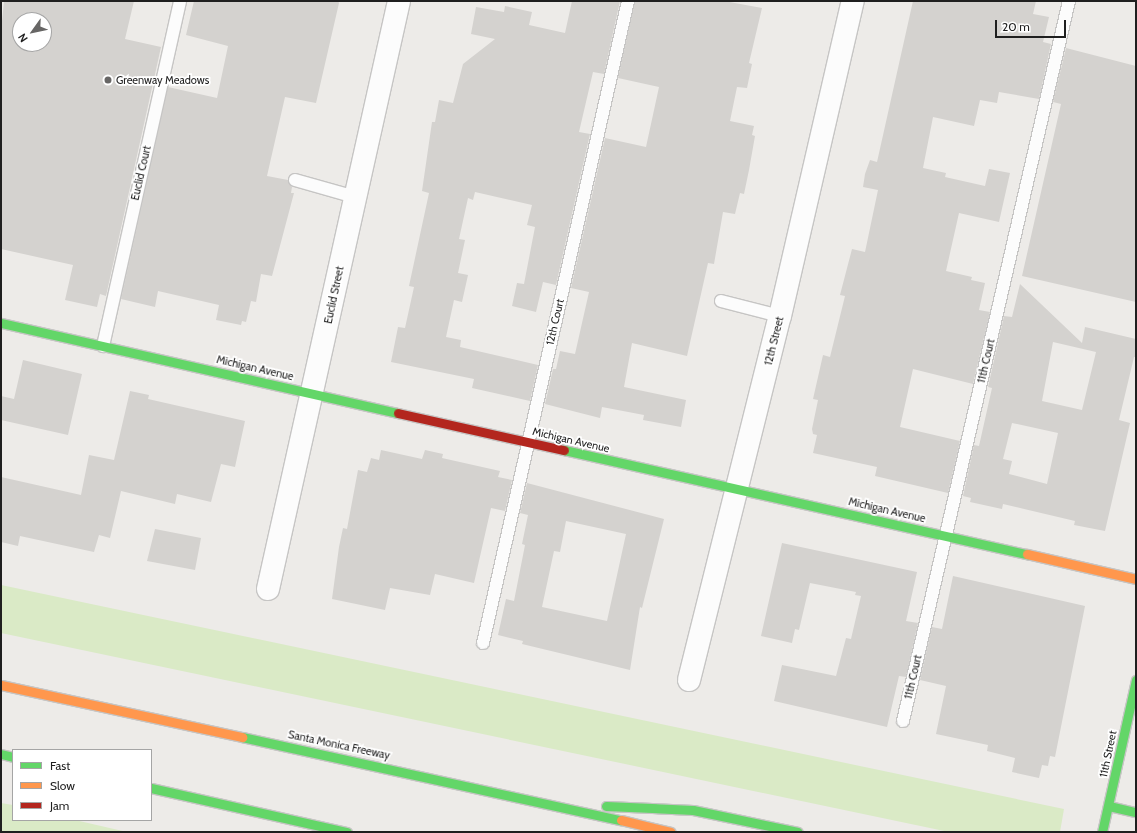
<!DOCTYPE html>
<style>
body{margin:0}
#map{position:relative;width:1137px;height:833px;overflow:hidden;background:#edebe8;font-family:Cabin,sans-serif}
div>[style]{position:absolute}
.grass>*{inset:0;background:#daeac6}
.building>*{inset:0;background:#d4d2cf}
.roads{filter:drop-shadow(1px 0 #c6c5c4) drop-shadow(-1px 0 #c6c5c4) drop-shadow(0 1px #c6c5c4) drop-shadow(0 -1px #c6c5c4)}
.lane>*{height:12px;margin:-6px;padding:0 6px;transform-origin:6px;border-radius:6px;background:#fcfcfc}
.street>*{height:22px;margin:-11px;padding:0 11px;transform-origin:11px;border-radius:11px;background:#fcfcfc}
.fast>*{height:9px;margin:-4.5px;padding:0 4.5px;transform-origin:4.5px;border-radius:4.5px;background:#63d668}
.slow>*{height:9px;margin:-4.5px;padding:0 4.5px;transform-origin:4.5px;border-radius:4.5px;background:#ff974d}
.jam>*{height:9px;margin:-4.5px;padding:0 4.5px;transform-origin:4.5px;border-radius:4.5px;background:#b3261e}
.dots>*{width:11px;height:11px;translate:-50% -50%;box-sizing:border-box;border:2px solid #fff;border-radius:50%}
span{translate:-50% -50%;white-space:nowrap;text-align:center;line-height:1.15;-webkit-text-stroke:3.5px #fff;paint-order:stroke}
.poi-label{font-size:11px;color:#1f1f1f}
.left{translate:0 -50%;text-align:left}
.street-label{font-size:11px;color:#1f1f1f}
.frame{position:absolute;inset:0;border:2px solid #1f1f1f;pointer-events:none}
.legend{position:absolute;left:12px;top:749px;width:140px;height:72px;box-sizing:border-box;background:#fff;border:1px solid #a5a5a5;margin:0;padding:5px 7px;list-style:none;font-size:12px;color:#1f1f1f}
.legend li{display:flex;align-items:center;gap:8px;height:20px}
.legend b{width:20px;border:1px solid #a5a5a5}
.north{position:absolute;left:12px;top:12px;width:40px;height:40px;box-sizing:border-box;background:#fff;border:1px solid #a5a5a5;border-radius:50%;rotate:237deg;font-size:11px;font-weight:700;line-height:16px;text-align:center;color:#1f1f1f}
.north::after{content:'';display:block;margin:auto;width:14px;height:18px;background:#676665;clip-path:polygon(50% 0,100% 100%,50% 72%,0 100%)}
.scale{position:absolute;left:995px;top:20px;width:71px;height:18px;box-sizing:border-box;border:2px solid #1f1f1f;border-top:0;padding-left:5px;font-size:12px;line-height:14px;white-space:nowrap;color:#1f1f1f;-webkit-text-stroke:3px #fff;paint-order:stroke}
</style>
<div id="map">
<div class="grass">
<div style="clip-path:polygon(1px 585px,1064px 809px,1060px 832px,949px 832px,1px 633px)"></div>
<div style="clip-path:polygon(1px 803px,13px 805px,13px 820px,75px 820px,127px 832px,1px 832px)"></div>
</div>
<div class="building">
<div style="clip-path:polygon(evenodd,4px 1px,134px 1px,125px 39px,161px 47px,106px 296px,100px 294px,97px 307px,65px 300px,73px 265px,1px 249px,1px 31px,4px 1px,20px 20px,44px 20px,44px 44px,20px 44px,20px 20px)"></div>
<div style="clip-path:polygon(194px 1px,338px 1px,339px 3px,316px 103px,285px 97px,267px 176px,288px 180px,292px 187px,291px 193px,294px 193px,272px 276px,261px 274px,256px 302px,251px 301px,246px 322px,242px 321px,241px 325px,216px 320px,219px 305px,158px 291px,155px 307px,121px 299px,168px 87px,217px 98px,228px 46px,186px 35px)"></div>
<div style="clip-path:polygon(572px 1px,620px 1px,604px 74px,593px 72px,579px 132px,590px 134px,556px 285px,543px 282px,536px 312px,512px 306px,517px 283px,524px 284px,535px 227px,527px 225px,532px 205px,475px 192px,473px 200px,468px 198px,459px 239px,465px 240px,458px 273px,468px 275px,462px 302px,454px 300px,446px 337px,461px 340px,460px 347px,538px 365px,530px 401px,472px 388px,474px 379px,391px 362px,398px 327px,405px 328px,414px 287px,409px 286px,429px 193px,422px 191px,432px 122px,435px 122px,439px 100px,453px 103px,463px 64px,495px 39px,471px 34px,476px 7px,504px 12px,505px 6px,532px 12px,529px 25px,565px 33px)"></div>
<div style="clip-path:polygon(635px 1px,724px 1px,762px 8px,749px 63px,752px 64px,747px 88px,737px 87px,730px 121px,754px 126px,752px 135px,755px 136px,749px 170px,744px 194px,740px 193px,735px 214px,723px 212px,714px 264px,708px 263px,687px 356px,632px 343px,624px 387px,686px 400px,681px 427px,643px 420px,644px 415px,602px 407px,600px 418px,545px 404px,553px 369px,556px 369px,560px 351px,575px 354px,589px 292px,571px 288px,605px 138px,646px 147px,659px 87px,618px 78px)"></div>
<div style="clip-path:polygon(913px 1px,1036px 1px,1033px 14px,1049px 17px,1043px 42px,1051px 44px,1039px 99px,999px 92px,997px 103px,980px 100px,974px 126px,933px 117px,923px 168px,946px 173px,945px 177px,985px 186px,989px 169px,1010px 173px,999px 222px,959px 213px,946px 271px,972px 277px,971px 280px,985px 283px,979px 310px,990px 312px,973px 384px,913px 369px,900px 427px,960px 441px,948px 493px,875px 476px,877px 467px,813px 453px,817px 435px,813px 434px,812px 429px,818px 400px,813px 399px,823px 355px,830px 357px,845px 296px,840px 295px,852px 249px,865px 252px,878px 190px,863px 187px,865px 174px,870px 160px,877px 162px)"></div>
<div style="clip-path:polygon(1066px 48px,1136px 66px,1136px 302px,1022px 276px,1061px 104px,1053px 102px)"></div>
<div style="clip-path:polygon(evenodd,1020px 284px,1082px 343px,1085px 327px,1136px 339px,1136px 357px,1134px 357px,1119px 420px,1130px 423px,1105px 531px,1074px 525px,1075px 521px,1003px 504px,1002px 509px,970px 502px,971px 498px,963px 496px,974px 445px,979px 446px,992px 388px,988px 387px,1004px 316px,1012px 317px,1020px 284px,1053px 342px,1096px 352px,1082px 410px,1042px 401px,1053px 342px,1020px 284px,1012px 423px,1058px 433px,1047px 484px,1009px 474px,1012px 461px,1003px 459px,1012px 423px)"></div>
<div style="clip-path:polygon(23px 360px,82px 374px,68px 435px,1px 420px,1px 396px,14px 399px)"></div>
<div style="clip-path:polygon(130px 391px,149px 395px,148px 399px,245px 421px,235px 467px,221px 464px,211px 502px,177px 494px,175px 504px,121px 491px,110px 538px,99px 535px,94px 552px,20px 536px,18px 546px,1px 542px,1px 477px,81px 495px,89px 455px,114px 460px)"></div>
<div style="clip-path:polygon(381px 450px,422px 459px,425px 450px,443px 454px,442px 458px,500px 471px,498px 477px,512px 480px,505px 511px,491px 508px,474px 583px,435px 574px,430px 595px,390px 588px,385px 610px,332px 599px,339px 547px,343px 528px,347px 529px,358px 470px,367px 472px,371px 458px,379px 460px)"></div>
<div style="clip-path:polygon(evenodd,527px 483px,664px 519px,642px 608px,640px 607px,630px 670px,522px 644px,523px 641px,498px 635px,506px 599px,514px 601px,525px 545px,522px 544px,528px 515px,520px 513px,527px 483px,566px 521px,626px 534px,607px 621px,542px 607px,554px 551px,560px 552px,566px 521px)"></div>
<div style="clip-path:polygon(155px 529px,201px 538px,195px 570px,147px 561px)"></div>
<div style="clip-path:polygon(782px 543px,917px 572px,906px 621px,918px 623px,906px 677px,899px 676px,887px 727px,774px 701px,782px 665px,836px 676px,846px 638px,851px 639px,861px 596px,855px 595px,856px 592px,810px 583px,799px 630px,795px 629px,792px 643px,761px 636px)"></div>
<div style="clip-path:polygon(953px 576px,1085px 606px,1055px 757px,1050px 756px,1048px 766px,1042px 765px,1039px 778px,1012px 772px,1015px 758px,987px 751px,988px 745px,936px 734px,946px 686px,920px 680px,932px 627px,942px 629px)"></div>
</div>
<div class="roads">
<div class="lane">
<div style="left:295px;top:180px;width:62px;rotate:15.8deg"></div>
<div style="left:721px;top:301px;width:61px;rotate:14.3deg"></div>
<div style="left:103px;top:346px;width:353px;rotate:-77.4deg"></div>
<div style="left:483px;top:643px;width:658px;rotate:-77.27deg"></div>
<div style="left:903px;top:721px;width:739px;rotate:-77.02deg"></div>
</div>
<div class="street">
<div style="left:268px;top:589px;width:602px;rotate:-77.44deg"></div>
<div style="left:689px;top:680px;width:375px;rotate:-76deg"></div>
<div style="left:780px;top:316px;width:323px;rotate:-77deg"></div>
</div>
<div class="fast">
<div style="left:1px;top:323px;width:407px;rotate:12.8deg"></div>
<div style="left:564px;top:450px;width:475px;rotate:12.7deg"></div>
<div style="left:242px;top:737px;width:388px;rotate:12.4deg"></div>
<div style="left:1px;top:754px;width:12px;rotate:14deg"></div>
<div style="left:151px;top:788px;width:201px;rotate:12.7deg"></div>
<div style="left:606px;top:806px;width:87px;rotate:2.6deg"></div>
<div style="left:693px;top:810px;width:107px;rotate:11.8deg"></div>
<div style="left:1109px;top:806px;width:28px;rotate:13deg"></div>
<div style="left:1102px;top:832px;width:156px;rotate:-77.4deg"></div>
</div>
<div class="slow">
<div style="left:1027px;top:554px;width:112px;rotate:12.9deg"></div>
<div style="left:1px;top:685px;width:247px;rotate:12.2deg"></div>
<div style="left:621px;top:820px;width:51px;rotate:13.5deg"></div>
</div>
<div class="jam">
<div style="left:398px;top:413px;width:170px;rotate:12.6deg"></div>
</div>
</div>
<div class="dots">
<div style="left:108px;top:80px;background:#676665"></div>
</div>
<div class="poi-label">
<span class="left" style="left:116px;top:80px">Greenway Meadows</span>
</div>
<div class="street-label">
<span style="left:141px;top:173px;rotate:-77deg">Euclid Court</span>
<span style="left:334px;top:295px;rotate:-78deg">Euclid Street</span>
<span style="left:555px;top:322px;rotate:-77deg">12th Court</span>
<span style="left:774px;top:341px;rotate:-76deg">12th Street</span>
<span style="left:986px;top:361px;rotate:-77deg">11th Court</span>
<span style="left:255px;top:368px;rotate:13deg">Michigan Avenue</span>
<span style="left:571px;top:440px;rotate:13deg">Michigan Avenue</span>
<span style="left:887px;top:510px;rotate:13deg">Michigan Avenue</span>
<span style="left:913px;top:677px;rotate:-77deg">11th Court</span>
<span style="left:339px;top:745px;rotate:12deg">Santa Monica Freeway</span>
<span style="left:1108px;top:754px;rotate:-78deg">11th Street</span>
</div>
<div class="frame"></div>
<ul class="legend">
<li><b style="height:5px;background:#63d668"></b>Fast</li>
<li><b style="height:5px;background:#ff974d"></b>Slow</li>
<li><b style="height:5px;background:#b3261e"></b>Jam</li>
</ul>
<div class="north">N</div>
<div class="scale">20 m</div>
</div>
